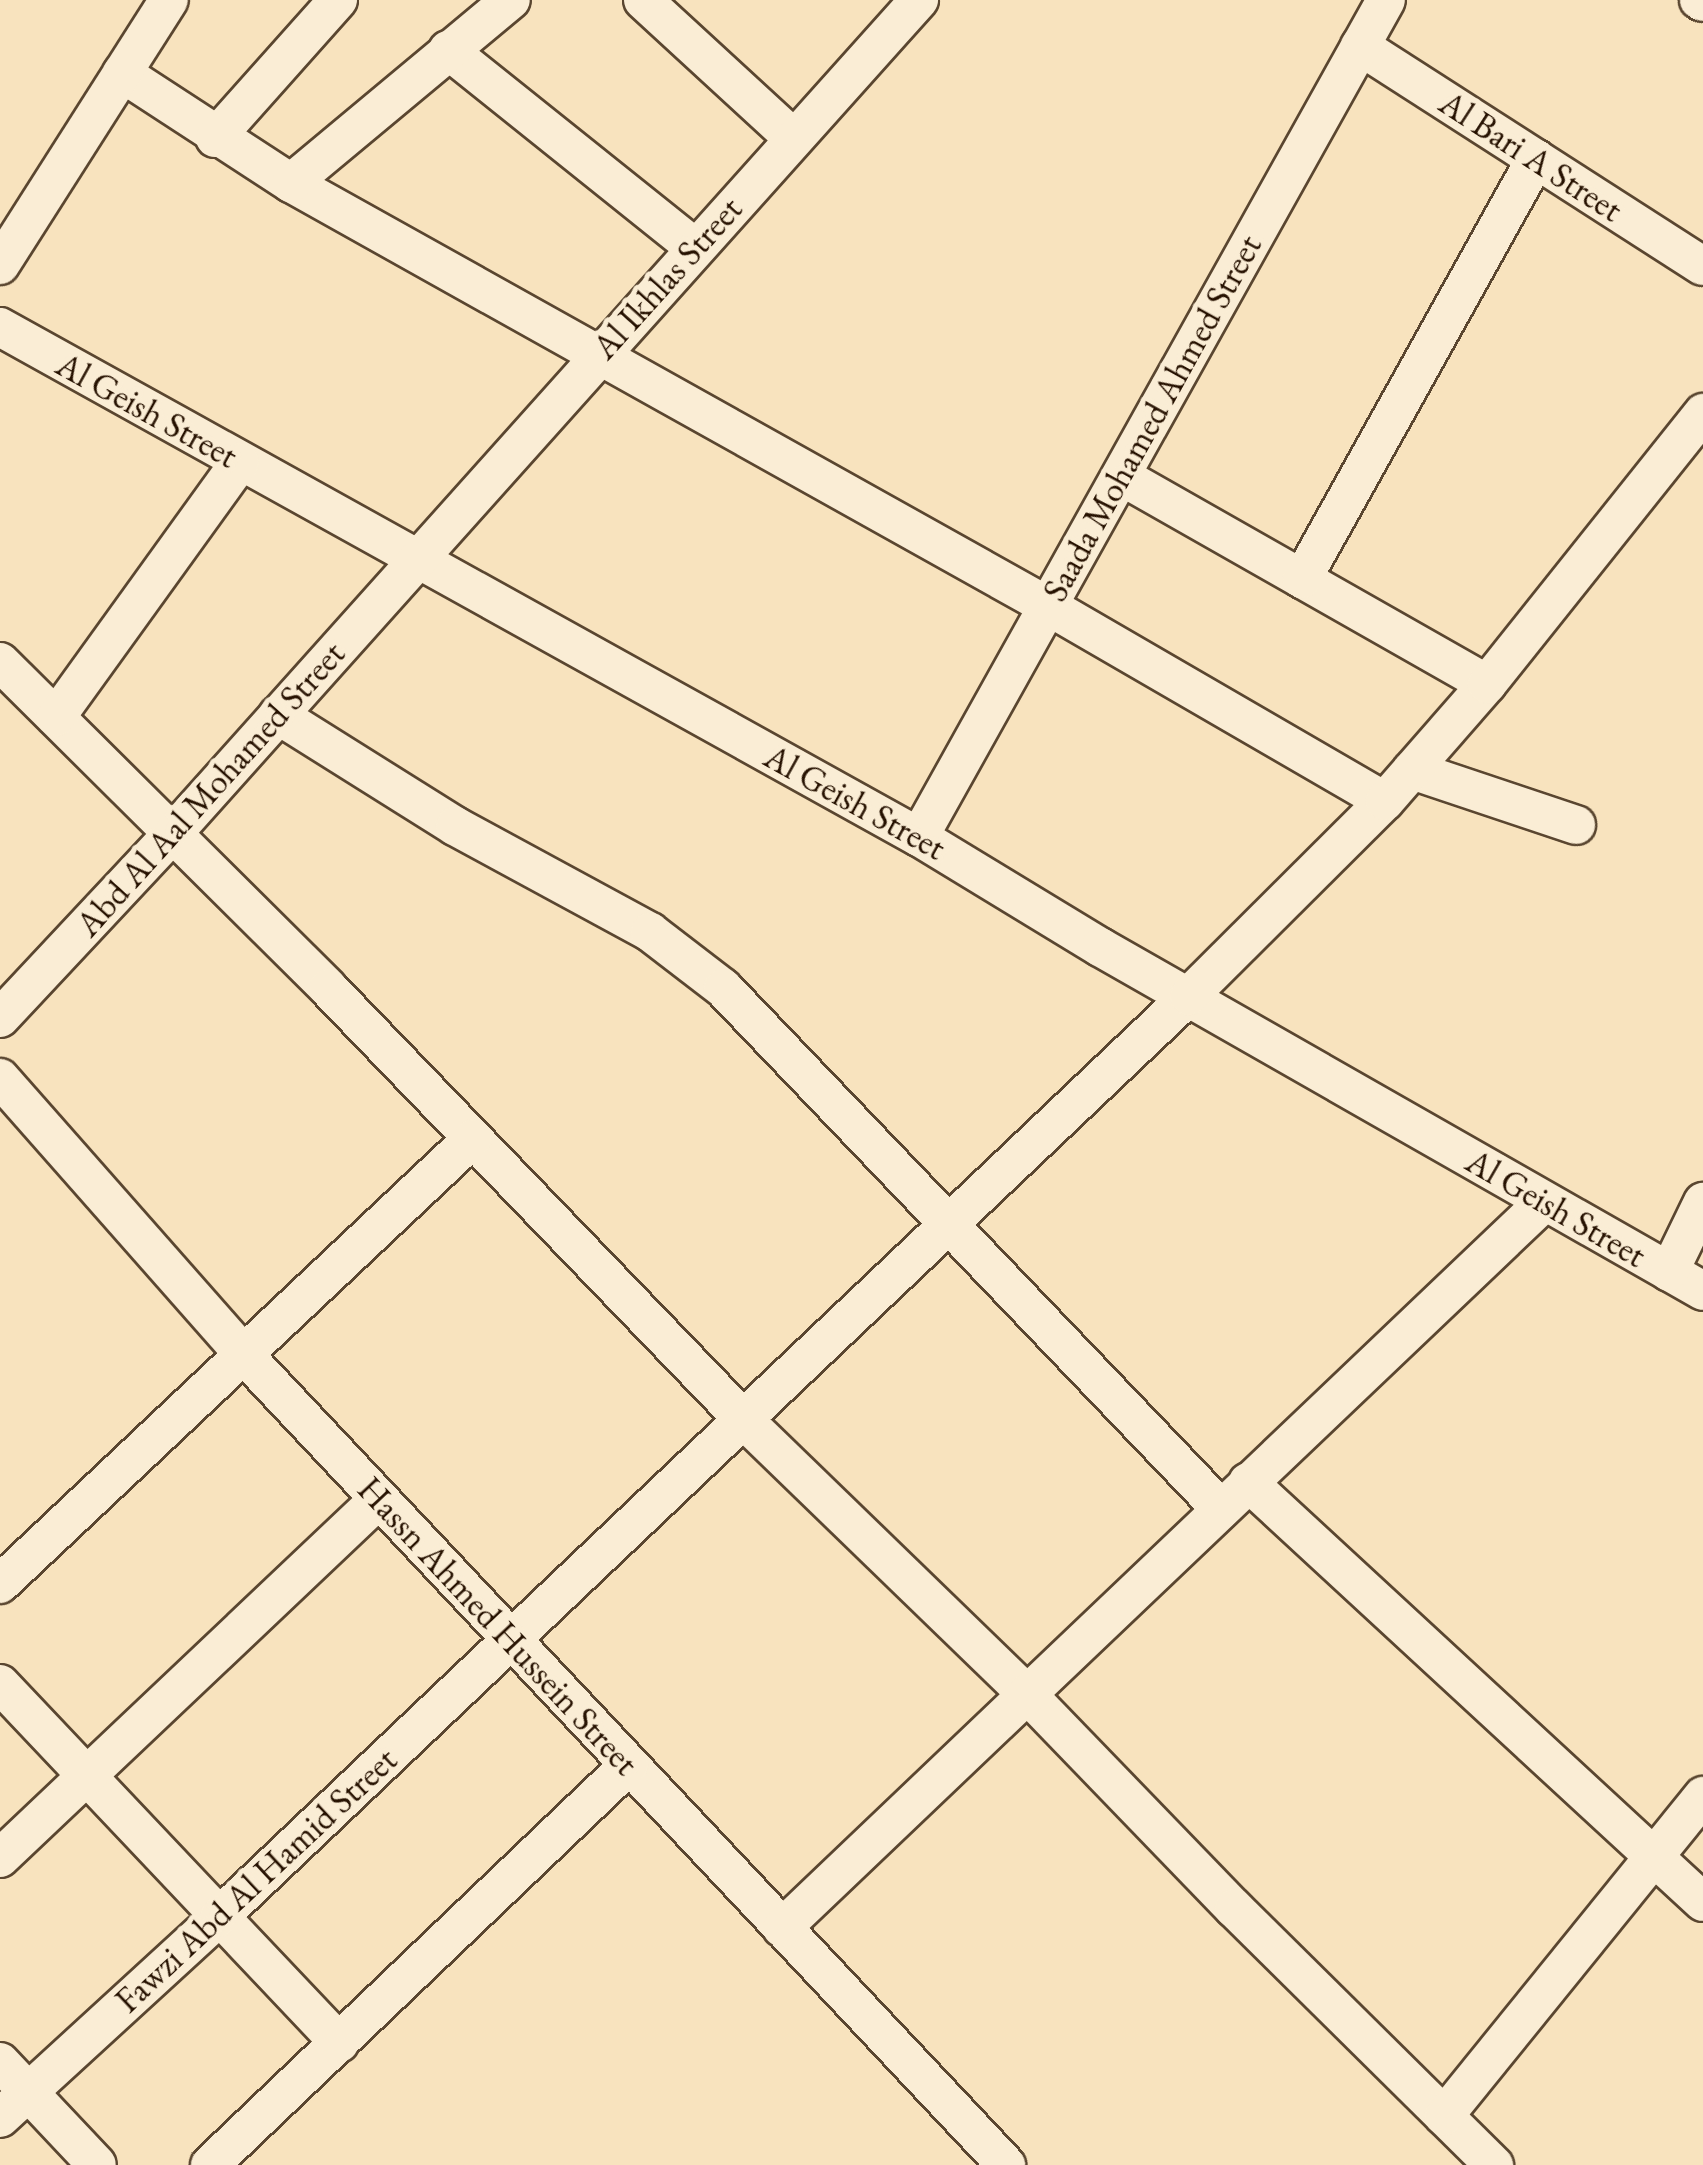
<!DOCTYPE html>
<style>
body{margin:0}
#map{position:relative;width:1703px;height:2165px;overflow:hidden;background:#f8e3be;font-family:"EB Garamond",serif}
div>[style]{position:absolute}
.roads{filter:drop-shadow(2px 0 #5a4630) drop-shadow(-2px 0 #5a4630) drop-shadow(0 2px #5a4630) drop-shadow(0 -2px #5a4630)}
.minor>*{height:38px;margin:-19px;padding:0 19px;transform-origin:19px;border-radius:19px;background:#faedd5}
span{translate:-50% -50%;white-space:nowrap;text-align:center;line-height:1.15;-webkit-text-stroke:10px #faedd5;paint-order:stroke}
.street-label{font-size:35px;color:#261100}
</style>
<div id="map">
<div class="roads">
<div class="minor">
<div style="left:643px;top:0;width:205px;rotate:42.6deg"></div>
<div style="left:1699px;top:0;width:4px;rotate:27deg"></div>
<div style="left:1360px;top:46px;width:407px;rotate:32.7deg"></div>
<div style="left:448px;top:50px;width:317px;rotate:38.7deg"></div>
<div style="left:122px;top:73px;width:202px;rotate:33.1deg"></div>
<div style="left:291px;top:183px;width:867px;rotate:29.2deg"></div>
<div style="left:1048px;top:606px;width:389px;rotate:30.1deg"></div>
<div style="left:215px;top:138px;width:185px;rotate:-48.3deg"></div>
<div style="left:291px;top:183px;width:286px;rotate:-39.8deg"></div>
<div style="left:0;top:265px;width:314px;rotate:-57.5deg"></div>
<div style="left:0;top:327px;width:1051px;rotate:29.03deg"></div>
<div style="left:919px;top:837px;width:212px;rotate:31.3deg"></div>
<div style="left:1100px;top:947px;width:694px;rotate:29.7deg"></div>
<div style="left:1121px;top:476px;width:421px;rotate:29.6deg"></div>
<div style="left:1302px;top:579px;width:481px;rotate:-60.9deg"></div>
<div style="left:0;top:662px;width:462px;rotate:44.8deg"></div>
<div style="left:328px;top:988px;width:598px;rotate:46.08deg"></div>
<div style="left:743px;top:1419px;width:395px;rotate:44.1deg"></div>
<div style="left:1027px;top:1694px;width:298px;rotate:46deg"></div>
<div style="left:1234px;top:1908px;width:366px;rotate:44.7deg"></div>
<div style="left:278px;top:715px;width:209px;rotate:32.1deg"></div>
<div style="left:455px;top:826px;width:222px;rotate:28.5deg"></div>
<div style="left:650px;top:932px;width:92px;rotate:37.5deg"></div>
<div style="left:723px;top:988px;width:721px;rotate:46.29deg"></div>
<div style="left:56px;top:717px;width:314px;rotate:-54.2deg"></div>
<div style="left:1412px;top:770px;width:173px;rotate:18.5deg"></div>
<div style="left:919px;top:837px;width:958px;rotate:-60.84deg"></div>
<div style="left:0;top:1018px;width:255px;rotate:-46.9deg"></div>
<div style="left:174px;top:832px;width:1117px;rotate:-48.16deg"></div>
<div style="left:0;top:1078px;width:371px;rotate:48.6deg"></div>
<div style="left:245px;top:1356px;width:1111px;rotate:46.75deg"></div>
<div style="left:1669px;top:1272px;width:78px;rotate:-64.1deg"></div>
<div style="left:1248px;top:1482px;width:619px;rotate:42.71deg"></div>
<div style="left:0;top:1584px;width:649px;rotate:-43.31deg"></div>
<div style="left:0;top:1684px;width:494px;rotate:46.6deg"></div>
<div style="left:0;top:1858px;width:522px;rotate:-43.45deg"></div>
<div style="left:782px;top:1928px;width:1052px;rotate:-43.61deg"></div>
<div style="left:0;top:2062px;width:141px;rotate:46.7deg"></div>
<div style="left:1444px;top:2116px;width:412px;rotate:-51deg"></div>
<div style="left:0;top:2118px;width:297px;rotate:-42.5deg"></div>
<div style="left:219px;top:1917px;width:1338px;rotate:-43.52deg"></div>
<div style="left:1189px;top:996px;width:276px;rotate:-44.9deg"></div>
<div style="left:1385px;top:801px;width:155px;rotate:-48.9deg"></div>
<div style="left:1487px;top:684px;width:347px;rotate:-51.4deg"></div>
<div style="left:210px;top:2165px;width:579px;rotate:-43.67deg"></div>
</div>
</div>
<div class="street-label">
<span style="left:1531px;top:156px;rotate:33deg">Al Bari A Street</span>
<span style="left:667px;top:278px;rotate:-48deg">Al Ikhlas Street</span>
<span style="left:147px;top:410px;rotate:29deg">Al Geish Street</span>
<span style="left:1152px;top:418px;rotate:-61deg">Saada Mohamed Ahmed Street</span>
<span style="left:210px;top:789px;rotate:-48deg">Abd Al Aal Mohamed Street</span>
<span style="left:855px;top:802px;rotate:29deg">Al Geish Street</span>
<span style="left:1556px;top:1208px;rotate:30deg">Al Geish Street</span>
<span style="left:498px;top:1626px;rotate:47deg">Hassn Ahmed Hussein Street</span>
<span style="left:256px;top:1880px;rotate:-43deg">Fawzi Abd Al Hamid Street</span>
</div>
</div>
